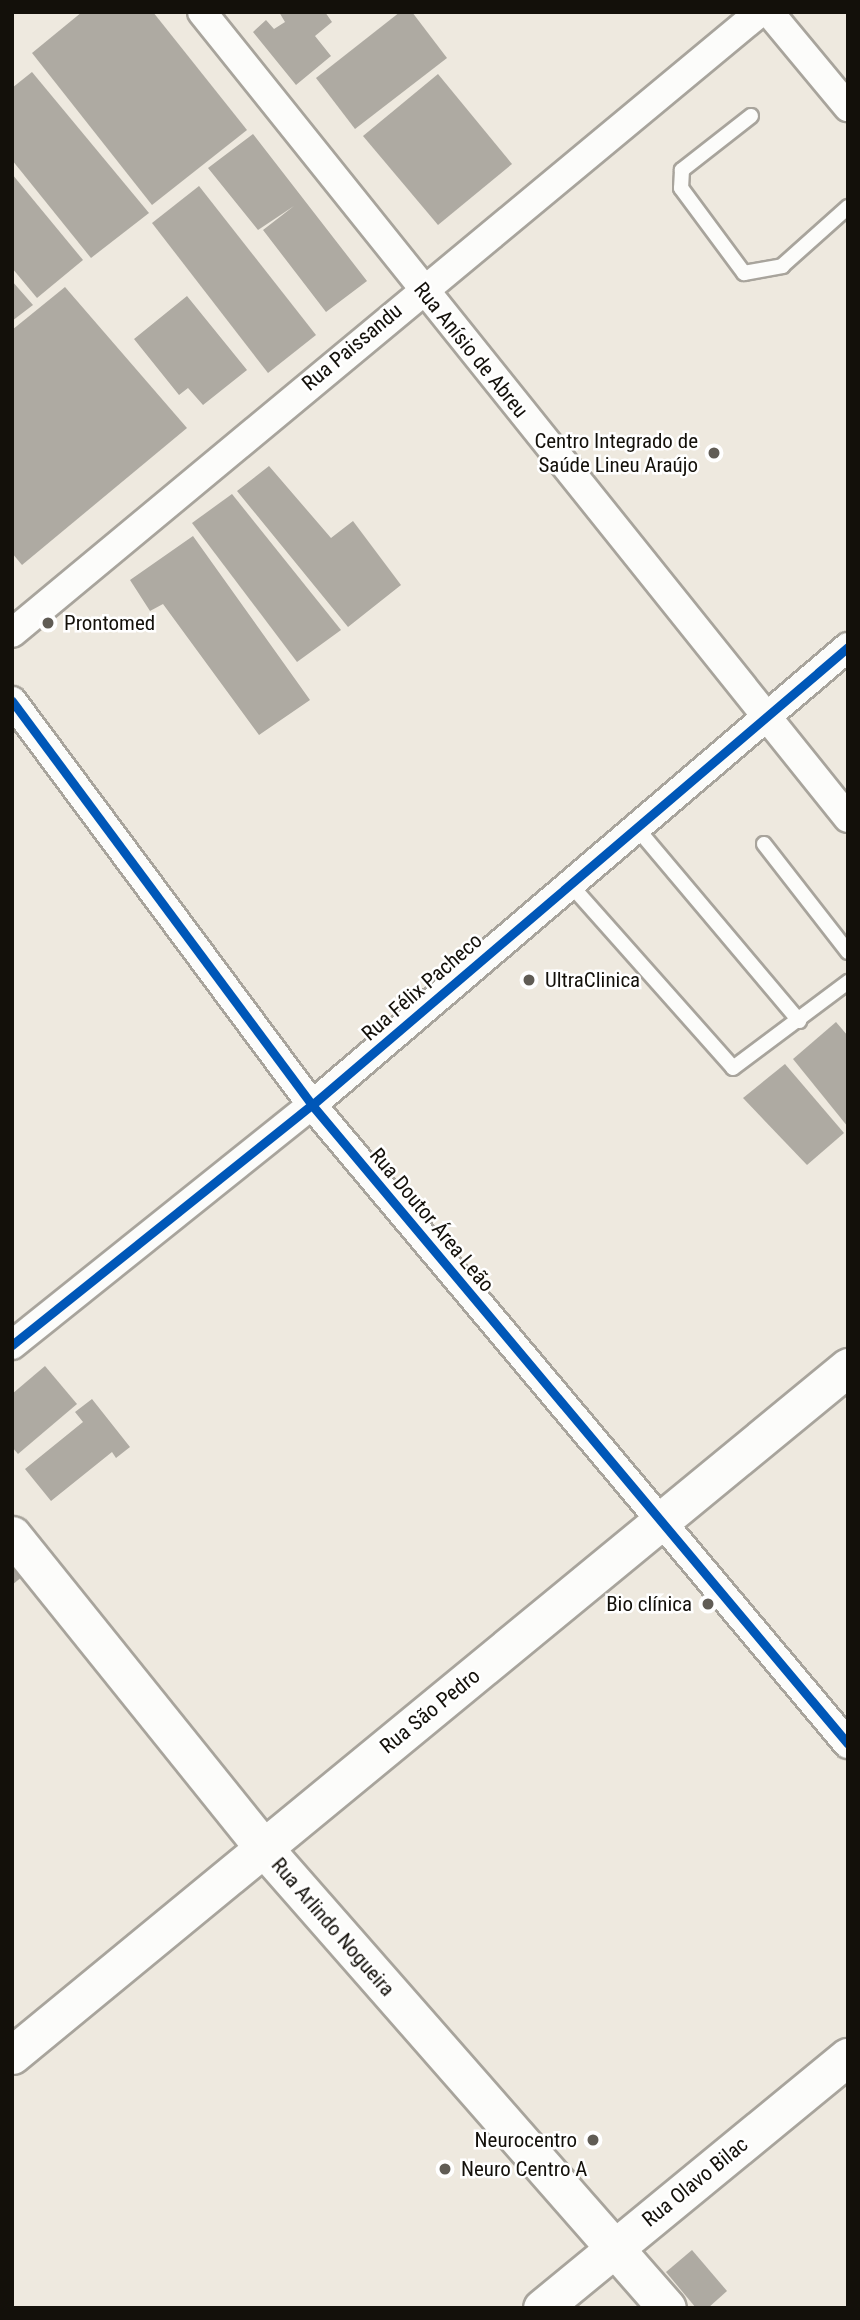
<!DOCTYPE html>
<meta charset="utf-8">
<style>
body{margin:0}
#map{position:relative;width:860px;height:2320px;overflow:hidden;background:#eee9df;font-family:"Roboto Condensed",sans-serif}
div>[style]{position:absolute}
.building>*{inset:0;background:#aeaaa2}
.roads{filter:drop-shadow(2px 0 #a8a49c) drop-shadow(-2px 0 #a8a49c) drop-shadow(0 2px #a8a49c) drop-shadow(0 -2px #a8a49c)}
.service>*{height:14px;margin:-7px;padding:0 7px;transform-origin:7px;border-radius:7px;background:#fcfcfa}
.minor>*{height:28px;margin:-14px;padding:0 14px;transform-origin:14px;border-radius:14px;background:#fcfcfa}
.tertiary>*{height:37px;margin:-18.5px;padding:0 18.5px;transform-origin:18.5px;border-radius:18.5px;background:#fcfcfa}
.cycleway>*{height:9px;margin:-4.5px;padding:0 4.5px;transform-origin:4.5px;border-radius:4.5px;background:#0057b8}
.dots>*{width:19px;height:19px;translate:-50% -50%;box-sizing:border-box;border:4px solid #fff;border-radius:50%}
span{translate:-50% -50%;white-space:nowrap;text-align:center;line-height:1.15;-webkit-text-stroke:5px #fff;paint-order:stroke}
.street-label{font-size:21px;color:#13100a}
.poi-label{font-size:21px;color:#13100a}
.right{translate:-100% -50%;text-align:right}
.left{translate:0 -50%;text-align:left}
.frame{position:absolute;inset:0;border:14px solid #13100a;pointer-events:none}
</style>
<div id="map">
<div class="building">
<div style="clip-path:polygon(82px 12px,153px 12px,247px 130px,152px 205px,32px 53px)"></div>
<div style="clip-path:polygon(279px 12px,325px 12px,332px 22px,315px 36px,331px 56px,296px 85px,253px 32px,266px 20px,274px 29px,285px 22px)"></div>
<div style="clip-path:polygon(400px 12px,412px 12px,447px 58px,355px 129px,316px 78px)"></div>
<div style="clip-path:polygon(32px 72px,149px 213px,91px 258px,12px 160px,12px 88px)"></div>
<div style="clip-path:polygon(438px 74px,512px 164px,438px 225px,363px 136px)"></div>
<div style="clip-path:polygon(253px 134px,367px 281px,326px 312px,263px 230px,294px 206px,258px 230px,208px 168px)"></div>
<div style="clip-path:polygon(12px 174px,83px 260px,37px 298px,12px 268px)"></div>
<div style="clip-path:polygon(199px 186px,316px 335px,268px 373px,152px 223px)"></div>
<div style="clip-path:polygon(12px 281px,33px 305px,12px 321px)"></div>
<div style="clip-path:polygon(65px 287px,187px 428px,22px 565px,12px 553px,12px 330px)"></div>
<div style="clip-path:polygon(187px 296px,247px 370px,203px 405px,188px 388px,179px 395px,134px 339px)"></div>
<div style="clip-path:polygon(269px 466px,331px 538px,353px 521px,401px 585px,348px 627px,237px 491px)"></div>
<div style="clip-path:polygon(232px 494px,341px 630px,297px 662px,192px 523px)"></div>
<div style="clip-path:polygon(193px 536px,310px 700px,259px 735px,163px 604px,150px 611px,130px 580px)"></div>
<div style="clip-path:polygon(836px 1022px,848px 1036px,848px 1127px,793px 1059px)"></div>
<div style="clip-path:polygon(785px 1064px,844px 1133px,807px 1165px,743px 1098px)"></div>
<div style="clip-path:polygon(45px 1366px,77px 1404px,18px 1454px,12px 1447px,12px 1394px)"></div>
<div style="clip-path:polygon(92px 1399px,130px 1447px,116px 1458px,112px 1452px,51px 1501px,25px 1469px,83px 1422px,75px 1412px)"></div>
<div style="clip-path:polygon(12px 1563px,23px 1576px,12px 1585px)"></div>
<div style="clip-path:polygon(692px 2250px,727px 2291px,708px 2308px,696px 2308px,666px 2272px)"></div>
</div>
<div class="roads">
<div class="service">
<div style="left:751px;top:116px;width:88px;rotate:142deg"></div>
<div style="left:682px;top:170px;width:18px;rotate:93deg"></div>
<div style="left:681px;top:188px;width:106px;rotate:53.5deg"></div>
<div style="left:744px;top:273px;width:39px;rotate:-10deg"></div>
<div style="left:782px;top:266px;width:89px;rotate:-41.8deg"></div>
<div style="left:635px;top:826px;width:255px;rotate:49.9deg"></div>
<div style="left:764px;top:844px;width:137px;rotate:52.1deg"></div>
<div style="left:569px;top:883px;width:247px;rotate:48.4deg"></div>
<div style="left:733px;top:1068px;width:144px;rotate:-36.8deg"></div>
</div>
<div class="minor">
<div style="left:202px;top:12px;width:1033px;rotate:51.29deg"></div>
<div style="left:769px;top:12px;width:124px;rotate:50.3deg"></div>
<div style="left:12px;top:633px;width:972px;rotate:-39.7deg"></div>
<div style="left:12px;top:701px;width:503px;rotate:53.4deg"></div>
<div style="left:312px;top:1105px;width:834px;rotate:50.01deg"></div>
<div style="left:12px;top:1345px;width:384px;rotate:-38.7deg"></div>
<div style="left:312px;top:1105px;width:705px;rotate:-40.51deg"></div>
</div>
<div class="tertiary">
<div style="left:12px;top:1535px;width:399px;rotate:51.2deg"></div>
<div style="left:262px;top:1846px;width:614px;rotate:48.76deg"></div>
<div style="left:12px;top:2055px;width:1083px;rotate:-39.45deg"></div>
<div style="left:542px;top:2308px;width:396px;rotate:-39.4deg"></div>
</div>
</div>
<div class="cycleway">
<div style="left:12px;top:701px;width:503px;rotate:53.4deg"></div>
<div style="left:312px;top:1105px;width:834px;rotate:50.01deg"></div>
<div style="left:12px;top:1345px;width:384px;rotate:-38.7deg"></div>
<div style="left:312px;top:1105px;width:705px;rotate:-40.51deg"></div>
</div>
<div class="dots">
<div style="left:714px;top:453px;background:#605c55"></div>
<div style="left:48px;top:623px;background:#605c55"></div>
<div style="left:529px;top:980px;background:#605c55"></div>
<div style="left:708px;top:1604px;background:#605c55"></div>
<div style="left:593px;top:2140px;background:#605c55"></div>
<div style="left:445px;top:2169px;background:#605c55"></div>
</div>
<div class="street-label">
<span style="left:352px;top:347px;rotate:-40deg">Rua Paissandu</span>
<span style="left:471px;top:350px;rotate:51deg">Rua Anísio de Abreu</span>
<span style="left:422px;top:987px;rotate:-41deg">Rua Félix Pacheco</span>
<span style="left:432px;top:1220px;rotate:50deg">Rua Doutor Área Leão</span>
<span style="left:430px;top:1711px;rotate:-39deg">Rua São Pedro</span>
<span style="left:333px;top:1927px;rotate:49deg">Rua Arlindo Nogueira</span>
<span style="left:695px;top:2182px;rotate:-39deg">Rua Olavo Bilac</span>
</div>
<div class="poi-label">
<span class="right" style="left:698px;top:453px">Centro Integrado de<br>Saúde Lineu Araújo</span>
<span class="left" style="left:64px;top:623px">Prontomed</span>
<span class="left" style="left:545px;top:980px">UltraClinica</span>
<span class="right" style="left:692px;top:1604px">Bio clínica</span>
<span class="right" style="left:577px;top:2140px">Neurocentro</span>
<span class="left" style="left:461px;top:2169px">Neuro Centro A</span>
</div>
<div class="frame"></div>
</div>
